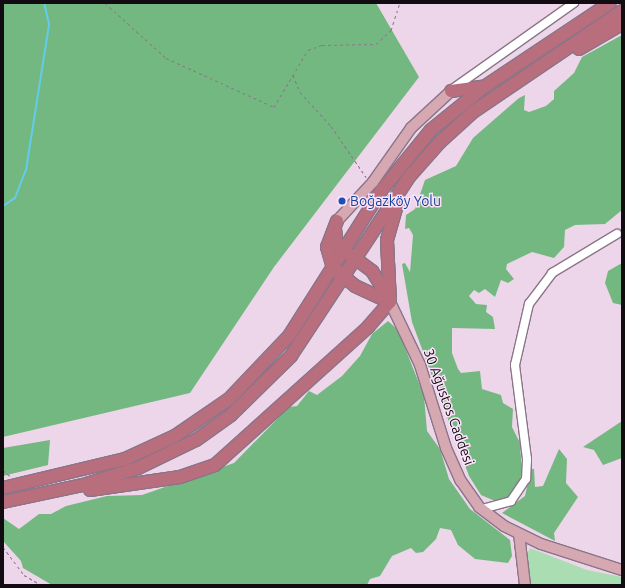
<!DOCTYPE html>
<meta charset="utf-8">
<style>
body{margin:0}
#map{position:relative;width:625px;height:588px;overflow:hidden;background:#edd6ea;font-family:Ubuntu,sans-serif}
div>[style]{position:absolute}
.green>*{inset:0;background:#abddb3}
.forest>*{inset:0;background:#74b881}
.stream>*{height:2px;margin:-1px;padding:0 1px;transform-origin:1px;border-radius:1px;background:#63ccea}
.path>*{height:1px;margin-top:-0.5px;transform-origin:0;background:repeating-linear-gradient(90deg,#887886 0 3px,transparent 0 6px)}
.roads{filter:drop-shadow(1px 0 #8a7588) drop-shadow(-1px 0 #8a7588) drop-shadow(0 1px #8a7588) drop-shadow(0 -1px #8a7588)}
.minor>*{height:8px;margin:-4px;padding:0 4px;transform-origin:4px;border-radius:4px;background:#fff}
.major>*{height:10px;margin:-5px;padding:0 5px;transform-origin:5px;border-radius:5px;background:#d5a8b2}
.highway>*{height:12px;margin:-6px;padding:0 6px;transform-origin:6px;border-radius:6px;background:#b96e7e}
.dots>*{width:11px;height:11px;translate:-50% -50%;box-sizing:border-box;border:2px solid #fae3f8;border-radius:50%}
span{translate:-50% -50%;white-space:nowrap;text-align:center;line-height:1.15;-webkit-text-stroke:3px #fae3f8;paint-order:stroke}
.transit-label{font-size:14px;color:#164399}
.left{translate:0 -50%;text-align:left}
.street-label{font-size:14px;color:#130b12}
.frame{position:absolute;inset:0;border:4px solid #130b12;pointer-events:none}
</style>
<div id="map">
<div class="green">
<div style="clip-path:polygon(530px 548px,587px 570px,622px 577px,622px 585px,530px 585px,527px 555px)"></div>
</div>
<div class="forest">
<div style="clip-path:polygon(3px 3px,376px 3px,419px 77px,274px 267px,190px 393px,3px 437px)"></div>
<div style="clip-path:polygon(622px 35px,622px 210px,605px 224px,575px 225px,565px 230px,564px 247px,554px 258px,532px 252px,507px 264px,506px 269px,514px 279px,508px 283px,501px 280px,495px 297px,485px 289px,479px 293px,474px 290px,469px 296px,476px 304px,487px 305px,486px 312px,493px 317px,495px 329px,452px 328px,452px 353px,458px 369px,461px 373px,480px 371px,482px 389px,501px 395px,503px 403px,513px 409px,512px 427px,520px 443px,522px 474px,515px 492px,507px 499px,495px 501px,481px 495px,469px 476px,412px 322px,402px 264px,405px 263px,410px 272px,413px 235px,409px 228px,405px 229px,406px 215px,415px 209px,425px 180px,456px 166px,473px 138px,519px 98px,525px 95px,524px 110px,529px 112px,546px 106px,554px 99px,554px 91px,574px 73px,582px 57px)"></div>
<div style="clip-path:polygon(622px 263px,622px 305px,613px 303px,605px 283px,608px 271px)"></div>
<div style="clip-path:polygon(388px 321px,398px 330px,424px 396px,427px 431px,440px 449px,449px 479px,470px 509px,510px 540px,512px 556px,508px 563px,475px 559px,458px 545px,451px 530px,440px 528px,436px 539px,423px 552px,416px 553px,411px 548px,392px 556px,380px 576px,370px 579px,367px 585px,52px 585px,23px 568px,21px 561px,3px 541px,3px 518px,19px 529px,39px 514px,51px 514px,66px 506px,107px 496px,142px 495px,234px 463px,289px 407px,297px 406px,309px 391px,317px 395px,342px 376px,360px 356px,372px 334px)"></div>
<div style="clip-path:polygon(622px 421px,622px 458px,603px 465px,594px 450px,583px 447px)"></div>
<div style="clip-path:polygon(50px 440px,48px 465px,3px 476px,3px 448px)"></div>
<div style="clip-path:polygon(559px 449px,567px 459px,566px 483px,578px 497px,554px 533px,555px 541px,502px 513px,525px 496px,531px 469px,534px 469px,535px 487px,543px 486px)"></div>
</div>
<div class="stream">
<div style="left:3px;top:206px;width:14px;rotate:-34deg"></div>
<div style="left:15px;top:198px;width:30px;rotate:-69deg"></div>
<div style="left:26px;top:170px;width:148px;rotate:-81deg"></div>
<div style="left:49px;top:24px;width:22px;rotate:-103deg"></div>
</div>
<div class="path">
<div style="left:105px;top:3px;width:82px;rotate:42deg"></div>
<div style="left:166px;top:58px;width:119px;rotate:24.4deg"></div>
<div style="left:274px;top:107px;width:66px;rotate:-59.2deg"></div>
<div style="left:308px;top:50px;width:15px;rotate:-20deg"></div>
<div style="left:322px;top:45px;width:54px;rotate:-1.1deg"></div>
<div style="left:376px;top:44px;width:21px;rotate:-43deg"></div>
<div style="left:391px;top:30px;width:28px;rotate:-72deg"></div>
<div style="left:293px;top:75px;width:18px;rotate:68deg"></div>
<div style="left:300px;top:92px;width:46px;rotate:47.6deg"></div>
<div style="left:331px;top:126px;width:62px;rotate:55.5deg"></div>
<div style="left:3px;top:470px;width:9px;rotate:41deg"></div>
<div style="left:3px;top:547px;width:35px;rotate:53deg"></div>
<div style="left:24px;top:575px;width:20px;rotate:30deg"></div>
</div>
<div class="roads">
<div class="minor">
<div style="left:451px;top:90px;width:151px;rotate:-35.3deg"></div>
<div style="left:482px;top:509px;width:30px;rotate:-15deg"></div>
<div style="left:511px;top:501px;width:27px;rotate:-56deg"></div>
<div style="left:526px;top:479px;width:20px;rotate:-87deg"></div>
<div style="left:527px;top:459px;width:95px;rotate:-97.3deg"></div>
<div style="left:515px;top:365px;width:63px;rotate:-77.1deg"></div>
<div style="left:529px;top:304px;width:39px;rotate:-53deg"></div>
<div style="left:552px;top:273px;width:76px;rotate:-31deg"></div>
</div>
<div class="major">
<div style="left:337px;top:221px;width:53px;rotate:-47.3deg"></div>
<div style="left:373px;top:182px;width:66px;rotate:-54.9deg"></div>
<div style="left:411px;top:128px;width:54px;rotate:-42.8deg"></div>
<div style="left:390px;top:302px;width:70px;rotate:64.5deg"></div>
<div style="left:420px;top:365px;width:87px;rotate:72.6deg"></div>
<div style="left:446px;top:448px;width:36px;rotate:66deg"></div>
<div style="left:461px;top:481px;width:32px;rotate:55deg"></div>
<div style="left:479px;top:507px;width:31px;rotate:37deg"></div>
<div style="left:504px;top:526px;width:41px;rotate:25.9deg"></div>
<div style="left:541px;top:544px;width:85px;rotate:17.8deg"></div>
<div style="left:519px;top:534px;width:51px;rotate:83.3deg"></div>
</div>
<div class="highway">
<div style="left:579px;top:49px;width:50px;rotate:-30.2deg"></div>
<div style="left:451px;top:91px;width:30px;rotate:-8deg"></div>
<div style="left:337px;top:221px;width:28px;rotate:111deg"></div>
<div style="left:327px;top:247px;width:22px;rotate:74deg"></div>
<div style="left:333px;top:268px;width:28px;rotate:39deg"></div>
<div style="left:355px;top:286px;width:38px;rotate:25deg"></div>
<div style="left:335px;top:229px;width:16px;rotate:83deg"></div>
<div style="left:337px;top:245px;width:44px;rotate:36.6deg"></div>
<div style="left:372px;top:271px;width:26px;rotate:58deg"></div>
<div style="left:3px;top:488px;width:125px;rotate:-13.4deg"></div>
<div style="left:125px;top:459px;width:55px;rotate:-24.7deg"></div>
<div style="left:175px;top:436px;width:65px;rotate:-34.4deg"></div>
<div style="left:229px;top:399px;width:87px;rotate:-46.4deg"></div>
<div style="left:289px;top:336px;width:172px;rotate:-57.6deg"></div>
<div style="left:381px;top:191px;width:79px;rotate:-50.7deg"></div>
<div style="left:431px;top:130px;width:68px;rotate:-39.1deg"></div>
<div style="left:484px;top:87px;width:151px;rotate:-33.7deg"></div>
<div style="left:90px;top:490px;width:91px;rotate:-8.2deg"></div>
<div style="left:180px;top:477px;width:37px;rotate:-19deg"></div>
<div style="left:215px;top:465px;width:206px;rotate:-42deg"></div>
<div style="left:368px;top:327px;width:33px;rotate:-49deg"></div>
<div style="left:390px;top:302px;width:62px;rotate:-92.8deg"></div>
<div style="left:387px;top:240px;width:40px;rotate:-74deg"></div>
<div style="left:3px;top:502px;width:82px;rotate:-12deg"></div>
<div style="left:83px;top:485px;width:58px;rotate:-17.2deg"></div>
<div style="left:138px;top:468px;width:64px;rotate:-25.8deg"></div>
<div style="left:196px;top:440px;width:43px;rotate:-35.5deg"></div>
<div style="left:231px;top:415px;width:84px;rotate:-44.5deg"></div>
<div style="left:291px;top:356px;width:214px;rotate:-56.6deg"></div>
<div style="left:409px;top:177px;width:47px;rotate:-48.5deg"></div>
<div style="left:440px;top:142px;width:45px;rotate:-42.3deg"></div>
<div style="left:473px;top:112px;width:180px;rotate:-34.1deg"></div>
</div>
</div>
<div class="dots">
<div style="left:342px;top:201px;background:#1a4fb4"></div>
</div>
<div class="transit-label">
<span class="left" style="left:350px;top:201px">Boğazköy Yolu</span>
</div>
<div class="street-label">
<span style="left:449px;top:407px;rotate:70deg">30 Ağustos Caddesi</span>
</div>
<div class="frame"></div>
</div>
